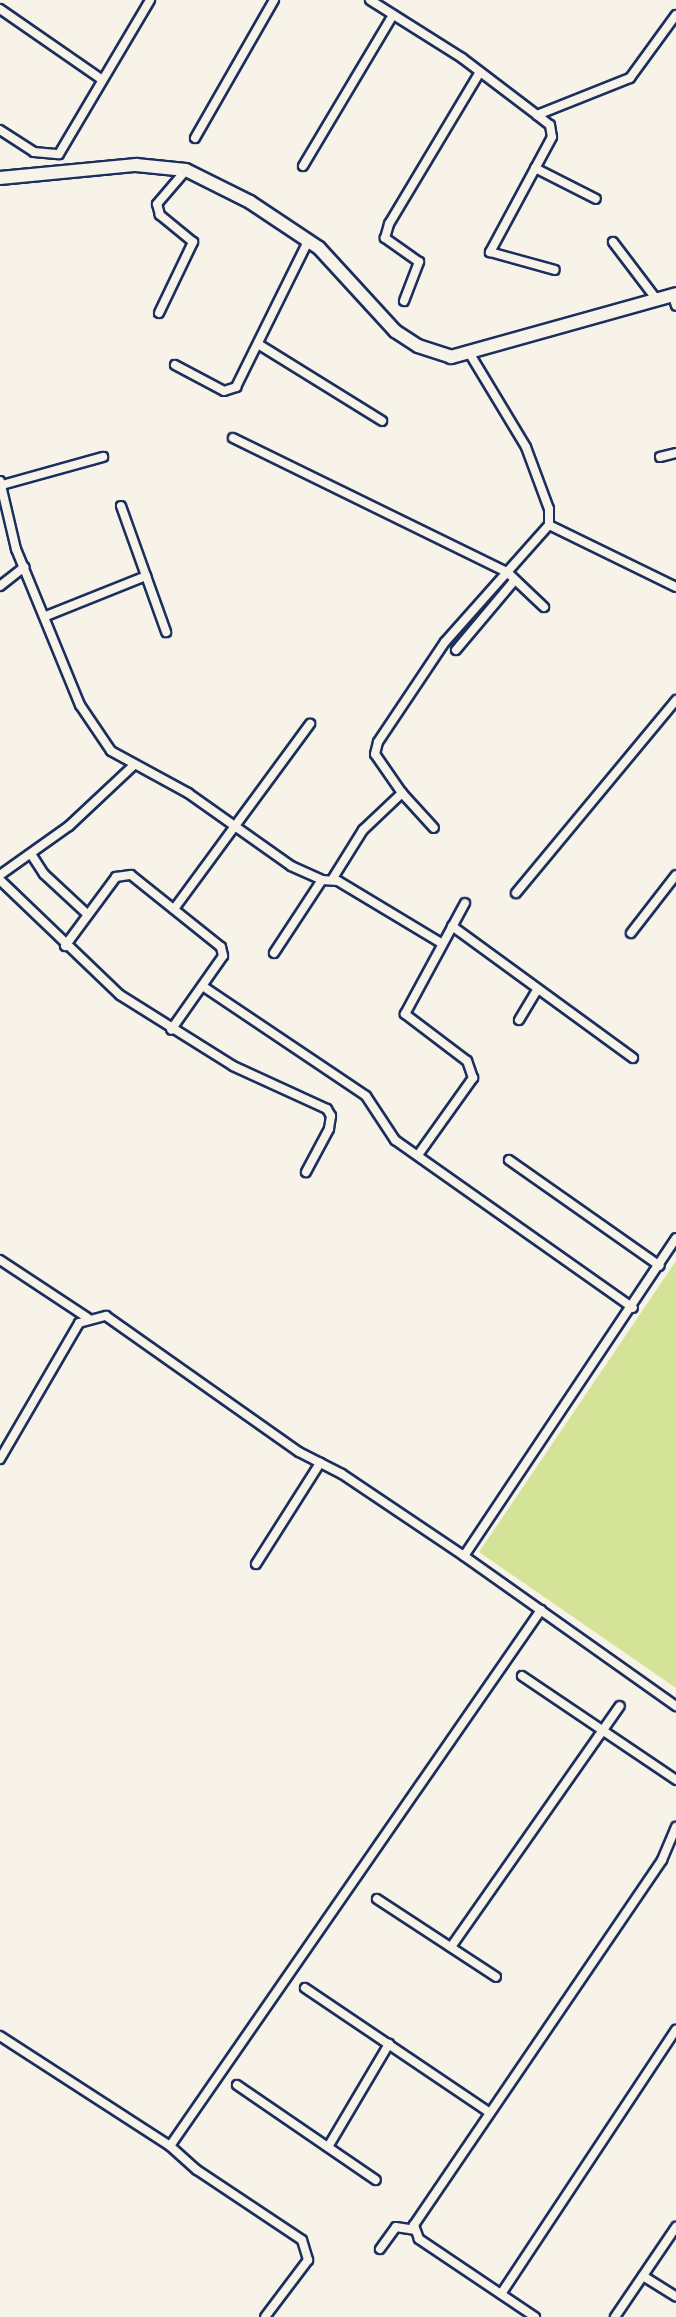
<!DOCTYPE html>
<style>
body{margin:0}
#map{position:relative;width:676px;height:2317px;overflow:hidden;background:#f7f3e8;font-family:Delius,sans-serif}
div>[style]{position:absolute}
.green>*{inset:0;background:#d4e397}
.roads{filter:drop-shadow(2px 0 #1b2f5e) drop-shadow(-2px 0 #1b2f5e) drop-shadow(0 2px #1b2f5e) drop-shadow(0 -2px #1b2f5e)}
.street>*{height:8px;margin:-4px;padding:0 4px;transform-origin:4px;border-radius:4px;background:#f7f3e8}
.secondary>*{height:12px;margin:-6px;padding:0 6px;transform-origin:6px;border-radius:6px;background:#f7f3e8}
span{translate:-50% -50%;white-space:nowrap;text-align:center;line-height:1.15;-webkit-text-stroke:6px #f7f3e8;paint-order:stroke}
</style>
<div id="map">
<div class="green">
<div style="clip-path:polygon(676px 1261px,676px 1688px,479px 1552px)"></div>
</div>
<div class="roads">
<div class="street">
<div style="left:370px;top:0;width:109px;rotate:32.2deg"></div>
<div style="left:462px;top:58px;width:94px;rotate:37.2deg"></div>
<div style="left:537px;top:115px;width:100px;rotate:-21.7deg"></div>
<div style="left:630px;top:78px;width:78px;rotate:-53.9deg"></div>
<div style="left:0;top:9px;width:123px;rotate:34.7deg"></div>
<div style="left:537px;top:115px;width:16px;rotate:38deg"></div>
<div style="left:550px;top:125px;width:12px;rotate:81deg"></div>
<div style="left:552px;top:137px;width:131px;rotate:118.3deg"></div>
<div style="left:490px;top:252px;width:67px;rotate:15.5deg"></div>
<div style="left:0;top:130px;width:40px;rotate:32.9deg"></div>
<div style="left:34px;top:152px;width:25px;rotate:5deg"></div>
<div style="left:59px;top:154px;width:179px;rotate:-59.4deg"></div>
<div style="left:195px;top:138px;width:159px;rotate:-60.2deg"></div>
<div style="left:303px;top:166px;width:176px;rotate:-59.2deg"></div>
<div style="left:535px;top:168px;width:68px;rotate:26.9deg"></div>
<div style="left:613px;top:242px;width:73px;rotate:52.8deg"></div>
<div style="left:673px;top:296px;width:10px;rotate:73deg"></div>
<div style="left:404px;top:301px;width:42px;rotate:-69deg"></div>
<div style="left:419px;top:262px;width:42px;rotate:-144.8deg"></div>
<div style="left:385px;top:238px;width:15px;rotate:-74deg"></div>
<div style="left:389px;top:224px;width:177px;rotate:-59.1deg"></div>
<div style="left:159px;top:313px;width:79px;rotate:-64.4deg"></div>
<div style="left:193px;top:242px;width:43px;rotate:-140.7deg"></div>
<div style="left:160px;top:215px;width:11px;rotate:-105deg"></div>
<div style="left:157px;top:204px;width:45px;rotate:-49.5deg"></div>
<div style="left:258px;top:344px;width:146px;rotate:31.8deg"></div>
<div style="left:175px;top:365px;width:55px;rotate:28deg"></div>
<div style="left:224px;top:391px;width:13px;rotate:-18deg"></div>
<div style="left:236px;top:387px;width:163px;rotate:-63.7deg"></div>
<div style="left:233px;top:438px;width:305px;rotate:26.1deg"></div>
<div style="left:507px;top:572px;width:51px;rotate:43.4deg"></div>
<div style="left:660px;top:457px;width:16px;rotate:-14deg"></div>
<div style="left:0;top:481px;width:70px;rotate:76.8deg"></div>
<div style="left:16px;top:549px;width:169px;rotate:67.7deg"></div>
<div style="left:80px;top:705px;width:55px;rotate:56deg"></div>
<div style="left:111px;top:751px;width:88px;rotate:28.6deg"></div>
<div style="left:188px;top:793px;width:126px;rotate:35.3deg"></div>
<div style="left:291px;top:866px;width:34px;rotate:24deg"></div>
<div style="left:322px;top:880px;width:16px;rotate:4deg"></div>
<div style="left:338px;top:881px;width:120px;rotate:31deg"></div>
<div style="left:2px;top:485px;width:105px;rotate:-15.5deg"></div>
<div style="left:121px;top:506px;width:134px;rotate:70.3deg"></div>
<div style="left:549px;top:525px;width:141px;rotate:26deg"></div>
<div style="left:0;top:586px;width:31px;rotate:-38deg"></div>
<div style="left:46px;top:616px;width:108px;rotate:-21.8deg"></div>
<div style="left:456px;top:650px;width:90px;rotate:-50deg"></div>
<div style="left:402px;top:793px;width:47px;rotate:47.6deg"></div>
<div style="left:31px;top:854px;width:24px;rotate:57deg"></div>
<div style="left:44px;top:874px;width:59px;rotate:42.9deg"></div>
<div style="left:0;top:875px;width:85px;rotate:-35.4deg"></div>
<div style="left:69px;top:826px;width:89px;rotate:-43.2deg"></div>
<div style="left:333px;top:878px;width:57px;rotate:-58deg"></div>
<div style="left:363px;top:830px;width:54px;rotate:-43.5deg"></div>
<div style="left:402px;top:793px;width:47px;rotate:-124.7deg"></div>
<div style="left:375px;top:754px;width:12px;rotate:-76deg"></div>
<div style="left:378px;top:742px;width:120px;rotate:-56.2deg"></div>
<div style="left:445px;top:642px;width:157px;rotate:-48.4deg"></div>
<div style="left:549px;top:525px;width:16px;rotate:-90deg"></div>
<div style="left:549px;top:509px;width:66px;rotate:-110.4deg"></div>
<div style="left:526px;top:447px;width:109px;rotate:-121.1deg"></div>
<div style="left:0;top:880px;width:166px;rotate:43.8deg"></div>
<div style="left:120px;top:995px;width:133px;rotate:32.1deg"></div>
<div style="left:233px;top:1066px;width:103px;rotate:24.6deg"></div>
<div style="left:327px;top:1109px;width:8px;rotate:60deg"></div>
<div style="left:331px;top:1116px;width:13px;rotate:99deg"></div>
<div style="left:329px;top:1129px;width:49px;rotate:118.1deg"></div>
<div style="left:516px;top:893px;width:251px;rotate:-50.3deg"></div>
<div style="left:174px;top:909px;width:230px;rotate:-53.7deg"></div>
<div style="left:452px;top:926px;width:224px;rotate:36.1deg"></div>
<div style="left:631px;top:933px;width:73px;rotate:-52.2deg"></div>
<div style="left:65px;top:946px;width:86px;rotate:-53.5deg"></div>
<div style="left:116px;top:877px;width:15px;rotate:-8deg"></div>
<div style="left:131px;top:875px;width:115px;rotate:38.7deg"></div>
<div style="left:221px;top:947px;width:9px;rotate:77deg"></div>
<div style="left:223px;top:956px;width:90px;rotate:125.1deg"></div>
<div style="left:274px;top:953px;width:87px;rotate:-56.7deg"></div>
<div style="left:204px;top:987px;width:195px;rotate:33.9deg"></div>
<div style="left:366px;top:1096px;width:53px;rotate:56.6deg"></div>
<div style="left:395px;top:1140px;width:291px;rotate:35.2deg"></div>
<div style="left:519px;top:1020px;width:35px;rotate:-59deg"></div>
<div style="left:418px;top:1155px;width:95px;rotate:-54.5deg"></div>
<div style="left:473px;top:1078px;width:18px;rotate:-109deg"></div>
<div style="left:467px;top:1061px;width:78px;rotate:-142.8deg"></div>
<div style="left:405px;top:1014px;width:126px;rotate:-61.6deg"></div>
<div style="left:509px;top:1160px;width:184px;rotate:35.1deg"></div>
<div style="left:0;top:1260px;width:105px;rotate:33.4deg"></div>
<div style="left:0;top:1459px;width:157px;rotate:-59.8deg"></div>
<div style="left:79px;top:1323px;width:28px;rotate:-15deg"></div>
<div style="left:106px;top:1316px;width:236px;rotate:35.2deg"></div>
<div style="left:299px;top:1452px;width:48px;rotate:27.1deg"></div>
<div style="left:342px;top:1474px;width:147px;rotate:33.9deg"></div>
<div style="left:464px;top:1556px;width:260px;rotate:35.3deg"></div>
<div style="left:464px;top:1556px;width:382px;rotate:-56.3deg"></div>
<div style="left:256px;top:1564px;width:120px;rotate:-57.6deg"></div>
<div style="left:522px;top:1676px;width:186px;rotate:34deg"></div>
<div style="left:377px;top:1899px;width:142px;rotate:33.2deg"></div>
<div style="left:451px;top:1947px;width:294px;rotate:-55deg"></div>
<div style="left:305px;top:1988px;width:223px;rotate:34deg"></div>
<div style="left:0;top:2036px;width:202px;rotate:32.9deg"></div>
<div style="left:170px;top:2146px;width:652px;rotate:-55.31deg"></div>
<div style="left:237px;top:2085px;width:168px;rotate:34.4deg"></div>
<div style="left:170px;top:2146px;width:36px;rotate:42deg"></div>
<div style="left:197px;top:2170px;width:126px;rotate:33.7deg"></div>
<div style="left:302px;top:2240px;width:21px;rotate:73deg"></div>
<div style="left:308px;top:2260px;width:71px;rotate:127deg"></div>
<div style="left:328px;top:2147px;width:120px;rotate:-59.4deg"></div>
<div style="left:380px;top:2249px;width:27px;rotate:-54deg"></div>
<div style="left:396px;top:2227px;width:18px;rotate:9deg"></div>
<div style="left:643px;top:2276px;width:39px;rotate:32deg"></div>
<div style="left:501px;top:2294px;width:317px;rotate:-56.5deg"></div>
<div style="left:535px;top:2317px;width:140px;rotate:-146.1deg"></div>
<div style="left:419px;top:2239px;width:15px;rotate:-110deg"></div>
<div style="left:414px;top:2225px;width:441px;rotate:-55.8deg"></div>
<div style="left:662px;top:1860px;width:36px;rotate:-67deg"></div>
<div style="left:615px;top:2317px;width:109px;rotate:-55.9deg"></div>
</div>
<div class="secondary">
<div style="left:0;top:178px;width:137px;rotate:-5.5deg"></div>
<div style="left:136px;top:165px;width:50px;rotate:5.7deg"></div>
<div style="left:186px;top:170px;width:72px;rotate:26.6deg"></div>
<div style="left:250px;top:202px;width:83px;rotate:33.7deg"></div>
<div style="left:319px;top:248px;width:113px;rotate:47.5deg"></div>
<div style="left:395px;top:331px;width:27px;rotate:33deg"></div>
<div style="left:418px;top:346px;width:35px;rotate:18deg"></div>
<div style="left:451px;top:357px;width:234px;rotate:-15.6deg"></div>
</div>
</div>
</div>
